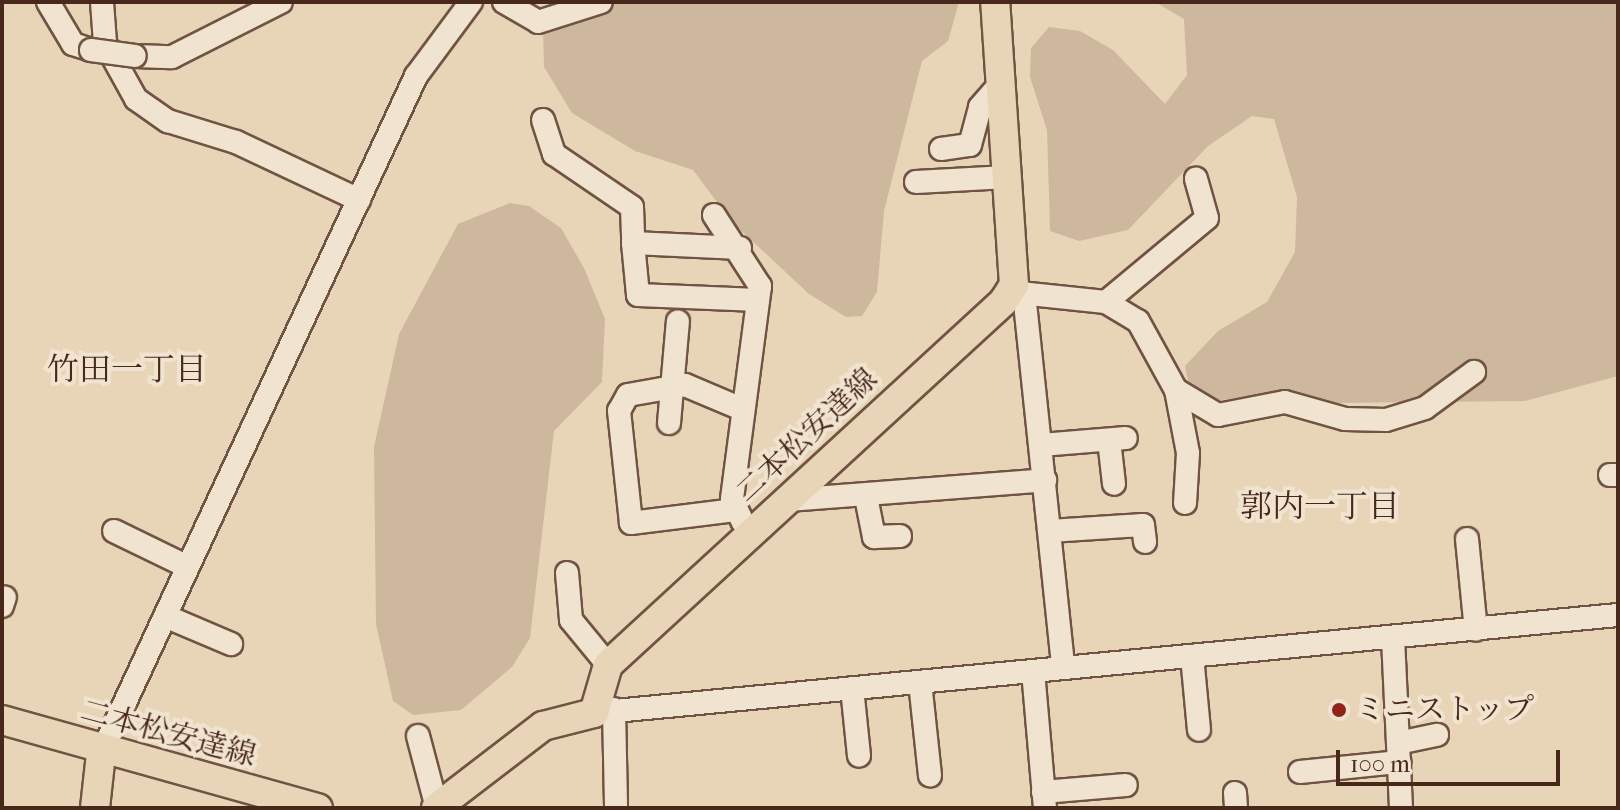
<!DOCTYPE html>
<meta charset="utf-8">
<style>
body{margin:0}
#map{position:relative;width:1620px;height:810px;overflow:hidden;background:#e8d5b8;font-family:"IM FELL French Canon","Noto Serif JP",serif}
div>[style]{position:absolute}
.green>*{inset:0;background:#cdb89d}
.roads{filter:drop-shadow(2px 0 #715343) drop-shadow(-2px 0 #715343) drop-shadow(0 2px #715343) drop-shadow(0 -2px #715343)}
.minor>*{height:22px;margin:-11px;padding:0 11px;transform-origin:11px;border-radius:11px;background:#f0e4d1}
.major>*{height:28px;margin:-14px;padding:0 14px;transform-origin:14px;border-radius:14px;background:#e8d5b8}
.bridges{filter:drop-shadow(2px 0 #715343) drop-shadow(-2px 0 #715343) drop-shadow(0 2px #715343) drop-shadow(0 -2px #715343)}
.minor-bridge>*{height:22px;margin:-11px;padding:0 11px;transform-origin:11px;border-radius:11px;background:#f0e4d1}
.dots>*{width:22px;height:22px;translate:-50% -50%;box-sizing:border-box;border:4px solid #f0e4d1;border-radius:50%}
span{translate:-50% -50%;white-space:nowrap;text-align:center;line-height:1.15;-webkit-text-stroke:8px #f0e4d1;paint-order:stroke}
.street-label{font-size:30px;color:#49281c}
.poi-label{font-size:30px;color:#49281c}
.left{translate:0 -50%;text-align:left}
.neighbourhood-label{font-size:32px;color:#49281c}
.frame{position:absolute;inset:0;border:4px solid #49281c;pointer-events:none}
.scale{position:absolute;left:1336px;top:750px;width:224px;height:36px;box-sizing:border-box;border:4px solid #49281c;border-top:0;padding-left:10px;font-size:24px;line-height:28px;white-space:nowrap;color:#49281c;-webkit-text-stroke:6px #f0e4d1;paint-order:stroke}
</style>
<div id="map">
<div class="green">
<div style="clip-path:polygon(564px 2px,959px 2px,948px 41px,922px 61px,884px 211px,877px 292px,862px 316px,846px 317px,809px 294px,732px 222px,693px 170px,635px 151px,572px 113px,544px 67px,543px 30px)"></div>
<div style="clip-path:polygon(1155px 2px,1618px 2px,1618px 376px,1525px 401px,1332px 403px,1275px 392px,1208px 402px,1190px 393px,1185px 366px,1218px 331px,1267px 302px,1295px 252px,1297px 197px,1274px 119px,1252px 116px,1208px 146px,1128px 230px,1079px 241px,1050px 231px,1047px 130px,1030px 77px,1031px 48px,1049px 27px,1080px 31px,1113px 50px,1165px 104px,1187px 75px,1184px 19px)"></div>
<div style="clip-path:polygon(510px 203px,529px 206px,561px 228px,584px 268px,605px 319px,602px 382px,554px 431px,530px 638px,512px 667px,461px 710px,413px 715px,393px 701px,376px 624px,374px 447px,399px 334px,458px 224px)"></div>
</div>
<div class="roads">
<div class="minor">
<div style="left:48px;top:2px;width:49px;rotate:59.2deg"></div>
<div style="left:73px;top:44px;width:19px;rotate:18deg"></div>
<div style="left:102px;top:2px;width:41px;rotate:85.8deg"></div>
<div style="left:105px;top:43px;width:64px;rotate:61deg"></div>
<div style="left:136px;top:99px;width:39px;rotate:35deg"></div>
<div style="left:168px;top:121px;width:71px;rotate:17.2deg"></div>
<div style="left:236px;top:142px;width:136px;rotate:25.2deg"></div>
<div style="left:504px;top:2px;width:39px;rotate:30deg"></div>
<div style="left:538px;top:22px;width:66px;rotate:-17.6deg"></div>
<div style="left:135px;top:56px;width:37px;rotate:2deg"></div>
<div style="left:172px;top:57px;width:122px;rotate:-26.8deg"></div>
<div style="left:543px;top:120px;width:36px;rotate:72deg"></div>
<div style="left:554px;top:154px;width:94px;rotate:34.2deg"></div>
<div style="left:632px;top:207px;width:36px;rotate:88deg"></div>
<div style="left:941px;top:149px;width:29px;rotate:-8deg"></div>
<div style="left:970px;top:145px;width:39px;rotate:-75deg"></div>
<div style="left:980px;top:107px;width:32px;rotate:-49deg"></div>
<div style="left:916px;top:182px;width:91px;rotate:-3.1deg"></div>
<div style="left:714px;top:215px;width:85px;rotate:57.1deg"></div>
<div style="left:760px;top:286px;width:215px;rotate:97.5deg"></div>
<div style="left:732px;top:499px;width:26px;rotate:65deg"></div>
<div style="left:740px;top:248px;width:107px;rotate:-177.3deg"></div>
<div style="left:633px;top:243px;width:52px;rotate:84.5deg"></div>
<div style="left:638px;top:295px;width:120px;rotate:2.4deg"></div>
<div style="left:1014px;top:285px;width:21px;rotate:59deg"></div>
<div style="left:1025px;top:303px;width:366px;rotate:84deg"></div>
<div style="left:1020px;top:293px;width:86px;rotate:6deg"></div>
<div style="left:1106px;top:302px;width:37px;rotate:31deg"></div>
<div style="left:1138px;top:321px;width:79px;rotate:61.2deg"></div>
<div style="left:1176px;top:390px;width:64px;rotate:79.2deg"></div>
<div style="left:1188px;top:453px;width:50px;rotate:93.4deg"></div>
<div style="left:1106px;top:302px;width:131px;rotate:-39.7deg"></div>
<div style="left:1207px;top:218px;width:41px;rotate:-105.8deg"></div>
<div style="left:1176px;top:390px;width:49px;rotate:30.8deg"></div>
<div style="left:1218px;top:415px;width:68px;rotate:-11deg"></div>
<div style="left:1285px;top:402px;width:62px;rotate:15.8deg"></div>
<div style="left:1345px;top:419px;width:41px;rotate:1.4deg"></div>
<div style="left:1386px;top:420px;width:41px;rotate:-17.1deg"></div>
<div style="left:1425px;top:408px;width:61px;rotate:-36.3deg"></div>
<div style="left:669px;top:423px;width:102px;rotate:-85deg"></div>
<div style="left:1109px;top:440px;width:44px;rotate:83.5deg"></div>
<div style="left:1041px;top:445px;width:85px;rotate:-4.7deg"></div>
<div style="left:1610px;top:475px;width:8px"></div>
<div style="left:866px;top:497px;width:41px;rotate:78.7deg"></div>
<div style="left:874px;top:537px;width:26px;rotate:-2deg"></div>
<div style="left:788px;top:500px;width:258px;rotate:-4.4deg"></div>
<div style="left:735px;top:510px;width:105px;rotate:172.9deg"></div>
<div style="left:631px;top:523px;width:113px;rotate:-96.1deg"></div>
<div style="left:619px;top:411px;width:18px;rotate:-61deg"></div>
<div style="left:628px;top:395px;width:58px;rotate:-10deg"></div>
<div style="left:685px;top:385px;width:62px;rotate:22.8deg"></div>
<div style="left:114px;top:531px;width:82px;rotate:25.9deg"></div>
<div style="left:1050px;top:531px;width:93px;rotate:-3.7deg"></div>
<div style="left:1143px;top:525px;width:17px;rotate:83deg"></div>
<div style="left:1467px;top:539px;width:91px;rotate:84.4deg"></div>
<div style="left:567px;top:573px;width:47px;rotate:85.1deg"></div>
<div style="left:571px;top:620px;width:58px;rotate:50.6deg"></div>
<div style="left:2px;top:606px;width:9px;rotate:-72deg"></div>
<div style="left:165px;top:616px;width:72px;rotate:23deg"></div>
<div style="left:1393px;top:638px;width:170px;rotate:87.3deg"></div>
<div style="left:1192px;top:656px;width:74px;rotate:84.6deg"></div>
<div style="left:1033px;top:671px;width:138px;rotate:85deg"></div>
<div style="left:920px;top:682px;width:94px;rotate:83.9deg"></div>
<div style="left:852px;top:688px;width:68px;rotate:84.1deg"></div>
<div style="left:614px;top:709px;width:99px;rotate:88.8deg"></div>
<div style="left:594px;top:713px;width:1029px;rotate:-5.47deg"></div>
<div style="left:418px;top:736px;width:74px;rotate:75.2deg"></div>
<div style="left:1398px;top:743px;width:40px;rotate:-12deg"></div>
<div style="left:101px;top:754px;width:748px;rotate:-65.08deg"></div>
<div style="left:416px;top:76px;width:92px;rotate:-53.4deg"></div>
<div style="left:1300px;top:772px;width:100px;rotate:-5.8deg"></div>
<div style="left:1043px;top:792px;width:83px;rotate:-4.8deg"></div>
<div style="left:1235px;top:793px;width:15px;rotate:86deg"></div>
</div>
<div class="major">
<div style="left:2px;top:720px;width:328px;rotate:15.6deg"></div>
<div style="left:95px;top:808px;width:54px;rotate:-83.7deg"></div>
<div style="left:436px;top:808px;width:135px;rotate:-37.5deg"></div>
<div style="left:543px;top:726px;width:53px;rotate:-14.3deg"></div>
<div style="left:594px;top:713px;width:50px;rotate:-73.7deg"></div>
<div style="left:608px;top:665px;width:536px;rotate:-42.58deg"></div>
<div style="left:1003px;top:302px;width:20px;rotate:-57deg"></div>
<div style="left:1014px;top:285px;width:284px;rotate:-93.8deg"></div>
</div>
</div>
<div class="bridges">
<div class="minor-bridge">
<div style="left:91px;top:50px;width:44px;rotate:7.8deg"></div>
</div>
</div>
<div class="dots">
<div style="left:1339px;top:710px;background:#8f2418"></div>
</div>
<div class="street-label">
<span style="left:807px;top:436px;rotate:-43deg">二本松安達線</span>
<span style="left:168px;top:734px;rotate:15deg">二本松安達線</span>
</div>
<div class="poi-label">
<span class="left" style="left:1355px;top:710px">ミニストップ</span>
</div>
<div class="neighbourhood-label">
<span style="left:127px;top:370px">竹田一丁目</span>
<span style="left:1320px;top:507px">郭内一丁目</span>
</div>
<div class="frame"></div>
<div class="scale">100 m</div>
</div>
